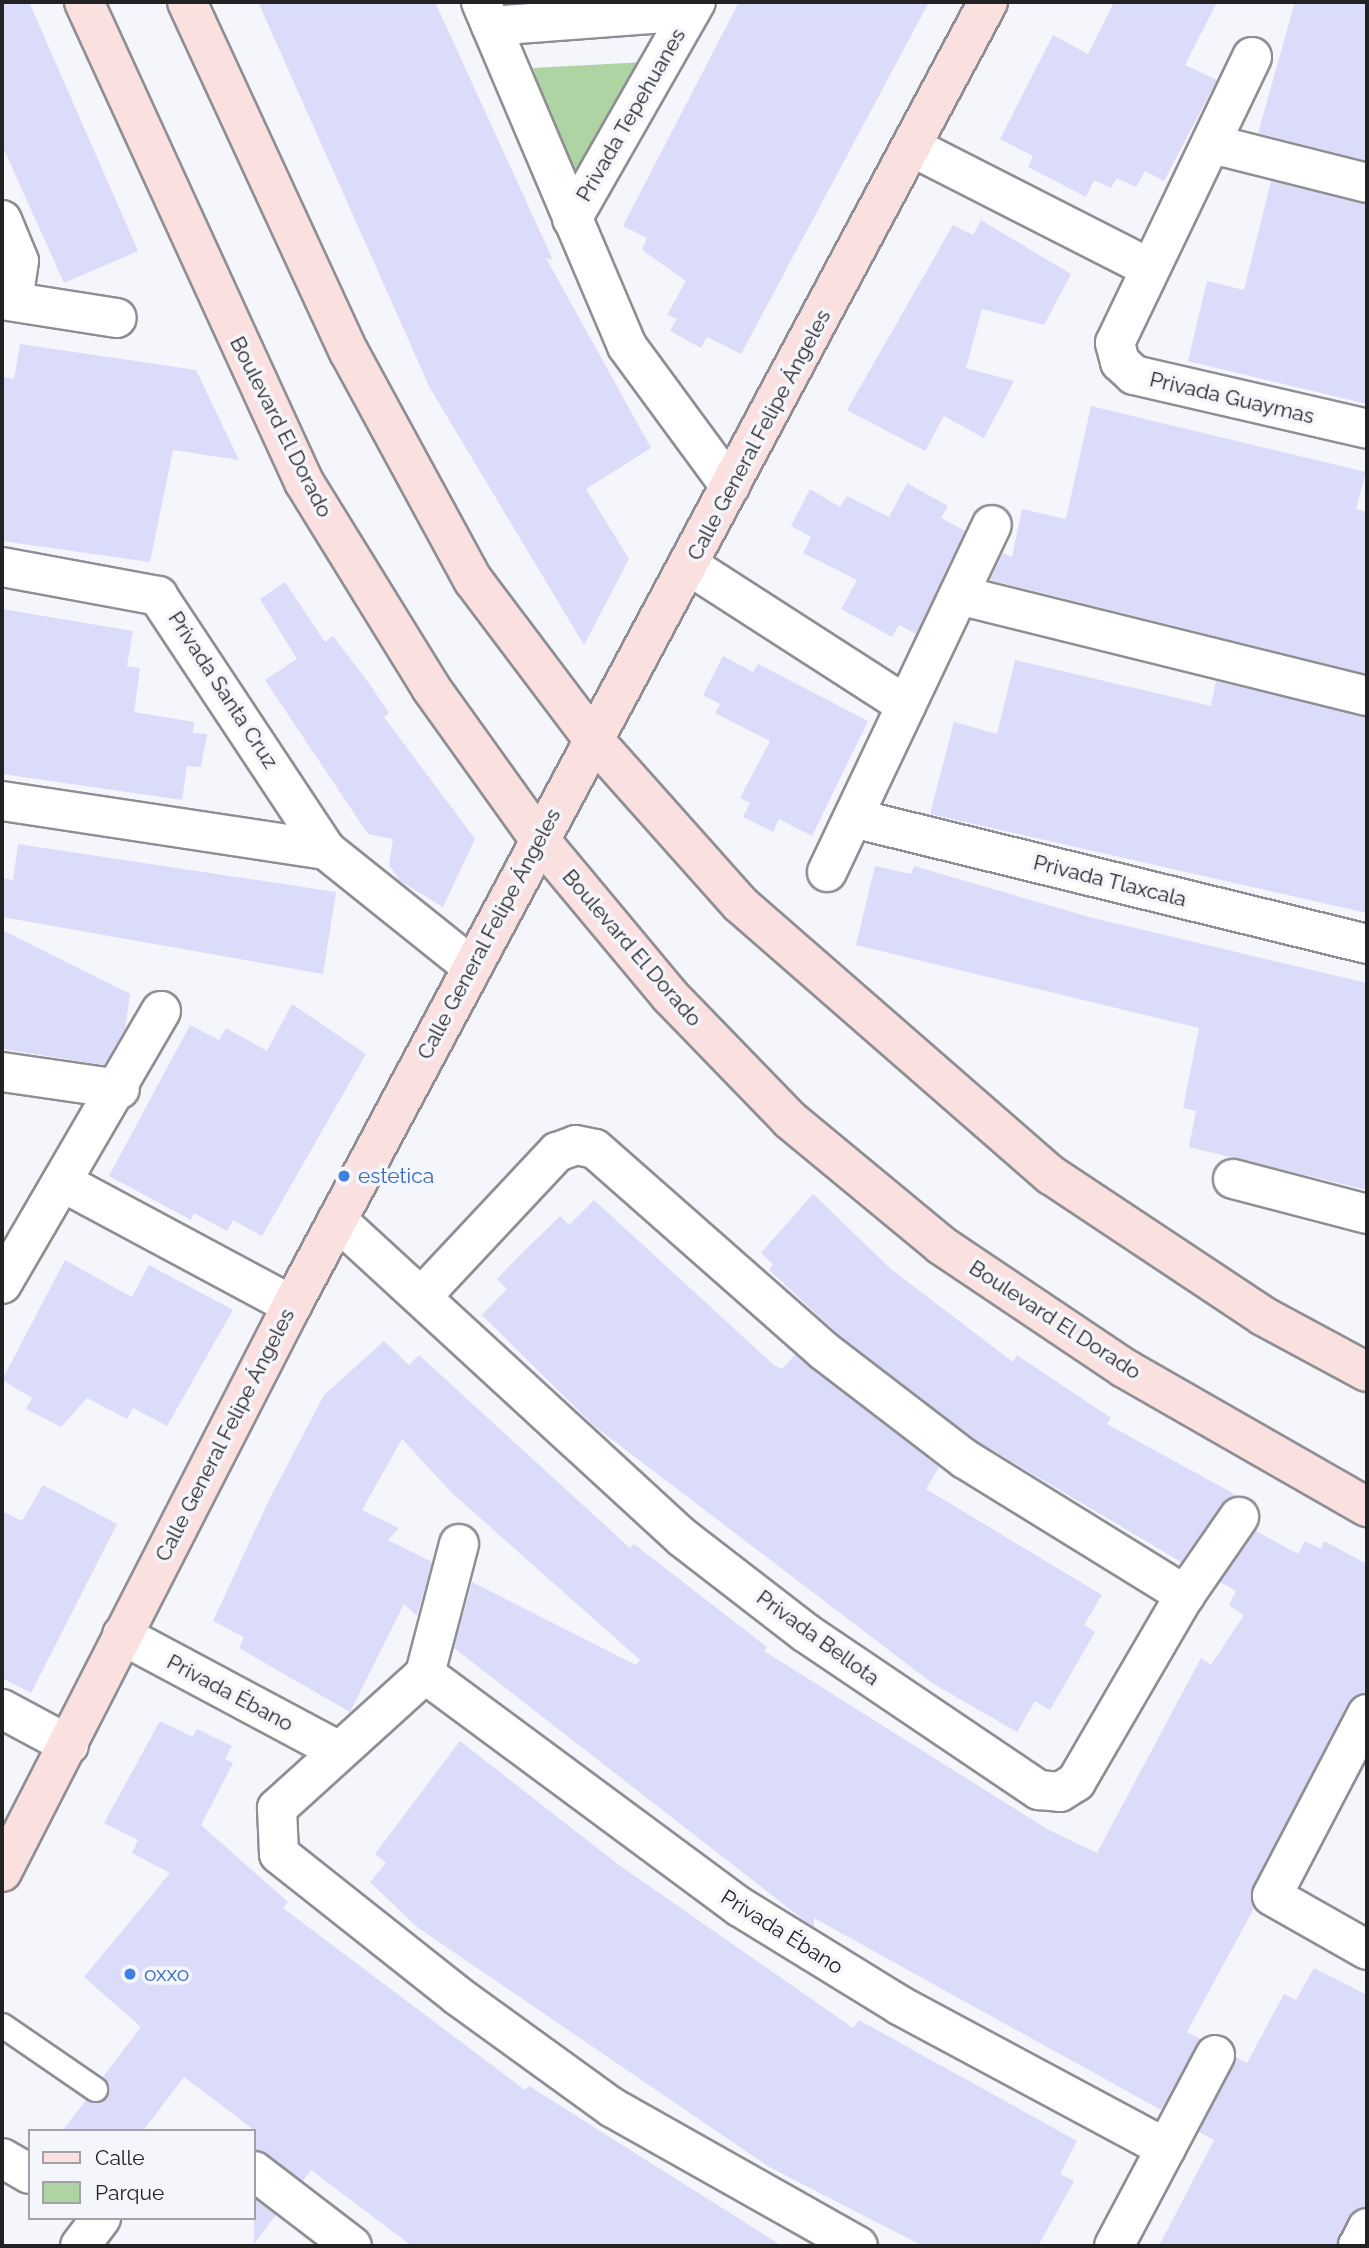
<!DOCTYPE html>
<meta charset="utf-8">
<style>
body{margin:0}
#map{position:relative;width:1369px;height:2248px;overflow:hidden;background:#f5f5fc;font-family:Raleway,sans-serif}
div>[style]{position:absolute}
.green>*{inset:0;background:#aed4a4}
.building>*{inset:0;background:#dbdcf9}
.roads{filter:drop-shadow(2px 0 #8e8e94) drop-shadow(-2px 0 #8e8e94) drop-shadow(0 2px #8e8e94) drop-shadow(0 -2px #8e8e94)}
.service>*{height:23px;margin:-11.5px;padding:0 11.5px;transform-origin:11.5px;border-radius:11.5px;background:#fff}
.minor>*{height:38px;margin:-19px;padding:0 19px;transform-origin:19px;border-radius:19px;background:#fff}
.secondary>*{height:38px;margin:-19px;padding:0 19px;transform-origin:19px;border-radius:19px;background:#fae0de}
.dots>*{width:19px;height:19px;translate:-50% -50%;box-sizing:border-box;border:4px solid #f5f5fc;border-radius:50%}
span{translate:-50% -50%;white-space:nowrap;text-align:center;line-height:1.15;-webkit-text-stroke:7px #f5f5fc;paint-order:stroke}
.street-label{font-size:21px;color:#222225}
.shop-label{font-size:21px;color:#366cbe}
.left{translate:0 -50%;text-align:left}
.frame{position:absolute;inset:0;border:4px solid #222225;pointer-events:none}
.legend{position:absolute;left:28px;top:2129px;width:228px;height:91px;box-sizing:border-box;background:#f5f5fc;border:2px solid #a1a1a6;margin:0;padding:9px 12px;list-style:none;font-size:21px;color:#222225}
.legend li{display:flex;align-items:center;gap:14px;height:35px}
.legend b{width:35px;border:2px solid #a1a1a6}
</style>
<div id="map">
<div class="green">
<div style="clip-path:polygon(645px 62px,573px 176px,533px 68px)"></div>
</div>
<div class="building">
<div style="clip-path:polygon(2px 2px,29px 2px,138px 251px,64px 283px,2px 145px)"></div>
<div style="clip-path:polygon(258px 2px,435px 2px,553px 260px,546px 258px,651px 448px,586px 489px,629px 559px,584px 645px,430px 388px)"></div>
<div style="clip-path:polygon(739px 2px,929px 2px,741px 354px,707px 337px,701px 348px,670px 331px,677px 319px,667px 315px,686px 281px,642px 250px,647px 238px,623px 226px)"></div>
<div style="clip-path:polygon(1114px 2px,1217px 2px,1185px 65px,1217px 80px,1164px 181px,1145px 171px,1136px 187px,1117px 178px,1111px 188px,1094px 180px,1086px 197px,1028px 167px,1033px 156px,1000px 139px,1053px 35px,1088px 54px)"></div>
<div style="clip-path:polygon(1295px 2px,1367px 2px,1367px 161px,1258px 133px)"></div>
<div style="clip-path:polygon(1271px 181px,1367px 204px,1367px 404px,1188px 361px,1207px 281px,1244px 290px)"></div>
<div style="clip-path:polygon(981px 220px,1071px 274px,1044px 325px,982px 309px,966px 368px,1014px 381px,984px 438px,944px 416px,925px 451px,847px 410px,953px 225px,973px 235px)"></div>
<div style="clip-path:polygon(20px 344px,196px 370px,239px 460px,173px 450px,150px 562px,2px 541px,2px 377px,14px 379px)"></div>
<div style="clip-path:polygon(1091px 406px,1366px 472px,1356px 509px,1367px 512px,1367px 674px,990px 580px,1003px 553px,1012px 557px,1022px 509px,1066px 519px)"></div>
<div style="clip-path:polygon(907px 483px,948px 506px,941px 518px,965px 531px,916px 634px,899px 625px,892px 637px,841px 609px,857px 580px,803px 553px,811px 537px,791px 526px,810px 489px,840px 507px,847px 496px,889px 517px)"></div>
<div style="clip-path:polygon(285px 582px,325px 642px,333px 636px,368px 682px,389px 713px,384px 717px,475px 839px,443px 907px,400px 881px,389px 865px,393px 839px,368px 834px,265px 680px,297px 659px,260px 599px)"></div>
<div style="clip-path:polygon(2px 609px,133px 631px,127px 666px,140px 668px,134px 712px,194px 722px,193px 733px,207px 734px,201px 767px,187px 766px,182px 800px,2px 774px)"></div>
<div style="clip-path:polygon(723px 656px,753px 672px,758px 664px,868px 721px,812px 836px,779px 819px,773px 832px,743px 817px,750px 803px,740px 798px,770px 741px,715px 713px,720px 704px,703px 695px)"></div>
<div style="clip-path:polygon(1015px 660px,1211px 706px,1216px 681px,1367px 717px,1367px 913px,930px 814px,954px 722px,997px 734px)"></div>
<div style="clip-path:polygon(18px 844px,336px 892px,323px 974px,2px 917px,2px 878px,13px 880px)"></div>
<div style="clip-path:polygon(875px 866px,911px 874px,914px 866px,1089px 917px,1367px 983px,1367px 1190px,1189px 1147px,1196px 1111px,1183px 1108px,1199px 1028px,856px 945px)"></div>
<div style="clip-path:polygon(2px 930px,130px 994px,125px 1029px,104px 1065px,2px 1049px)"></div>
<div style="clip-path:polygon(292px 1004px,366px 1054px,262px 1236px,233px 1220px,227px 1231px,194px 1213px,191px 1220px,109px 1176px,190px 1025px,219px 1040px,226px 1028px,267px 1051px)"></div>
<div style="clip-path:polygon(813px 1194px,892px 1270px,1013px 1362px,1017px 1355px,1111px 1418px,1107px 1424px,1238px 1496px,1221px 1505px,1181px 1562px,977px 1441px,838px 1334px,769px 1270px,773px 1264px,761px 1253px)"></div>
<div style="clip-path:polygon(594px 1200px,775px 1366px,782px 1369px,795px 1355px,939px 1467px,926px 1489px,1102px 1595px,1084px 1625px,1095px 1632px,1050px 1710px,1035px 1701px,1017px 1732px,932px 1683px,593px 1425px,482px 1315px,507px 1289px,497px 1279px,517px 1258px,560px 1216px,569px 1225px)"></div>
<div style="clip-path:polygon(65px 1260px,132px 1297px,149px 1265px,233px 1310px,167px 1426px,133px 1408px,127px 1419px,87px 1398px,61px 1427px,26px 1409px,32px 1398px,2px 1380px)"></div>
<div style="clip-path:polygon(384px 1341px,409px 1365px,419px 1355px,630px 1548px,634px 1544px,767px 1647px,764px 1651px,1047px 1829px,1097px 1853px,1201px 1658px,1211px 1665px,1244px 1615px,1229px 1605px,1236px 1591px,1220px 1582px,1256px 1531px,1298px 1554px,1305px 1541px,1321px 1549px,1324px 1541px,1367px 1564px,1367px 1692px,1348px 1704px,1253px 1886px,1254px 1908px,1187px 2032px,1201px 2039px,1161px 2110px,814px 1918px,814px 1927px,805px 1921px,454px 1648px,472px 1582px,636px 1665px,640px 1660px,452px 1493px,402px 1439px,362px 1510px,399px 1528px,388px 1540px,432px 1562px,417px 1616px,404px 1604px,350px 1712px,239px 1648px,244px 1637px,213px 1621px,269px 1500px,324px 1395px)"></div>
<div style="clip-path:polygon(43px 1485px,117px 1524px,31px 1693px,2px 1678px,2px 1511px,22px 1521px)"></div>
<div style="clip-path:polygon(160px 1721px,193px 1737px,197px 1729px,232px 1746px,225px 1759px,233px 1763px,201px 1825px,288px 1902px,283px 1908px,525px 2090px,529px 2086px,782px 2246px,412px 2246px,311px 2170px,303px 2181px,254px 2150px,254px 2130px,184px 2077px,143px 2131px,62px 2131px,86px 2100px,106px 2097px,103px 2077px,141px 2027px,84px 1977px,170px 1873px,132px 1853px,138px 1840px,104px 1823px)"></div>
<div style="clip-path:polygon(460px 1741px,619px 1865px,853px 2028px,859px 2020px,1077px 2141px,1060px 2174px,1074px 2181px,1038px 2246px,923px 2246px,769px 2167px,417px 1927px,370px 1882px,386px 1863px,375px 1854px)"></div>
<div style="clip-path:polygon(1314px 1968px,1367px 1995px,1367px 2206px,1348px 2218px,1336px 2246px,1159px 2246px,1214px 2140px,1199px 2132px,1236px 2057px,1247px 2063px,1284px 1994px,1296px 2000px)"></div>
<div style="clip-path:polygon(254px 2198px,276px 2215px,254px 2244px)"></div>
</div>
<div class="roads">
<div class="service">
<div style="left:2px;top:2025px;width:113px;rotate:34.5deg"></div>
</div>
<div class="minor">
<div style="left:481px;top:2px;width:374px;rotate:67deg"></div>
<div style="left:627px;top:346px;width:174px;rotate:53.7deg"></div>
<div style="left:491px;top:26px;width:200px;rotate:-4.3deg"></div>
<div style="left:1252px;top:57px;width:317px;rotate:115.6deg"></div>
<div style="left:1115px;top:343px;width:20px;rotate:75deg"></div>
<div style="left:1120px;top:362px;width:19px;rotate:43deg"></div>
<div style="left:1134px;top:375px;width:239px;rotate:13deg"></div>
<div style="left:1212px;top:144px;width:160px;rotate:14.1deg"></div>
<div style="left:912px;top:147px;width:266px;rotate:27deg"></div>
<div style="left:572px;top:219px;width:250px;rotate:-60.3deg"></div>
<div style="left:2px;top:220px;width:44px;rotate:67.5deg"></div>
<div style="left:19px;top:261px;width:40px;rotate:98.5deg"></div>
<div style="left:2px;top:300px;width:116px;rotate:8.9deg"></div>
<div style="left:690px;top:566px;width:257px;rotate:32.8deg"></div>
<div style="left:2px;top:567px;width:159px;rotate:10.5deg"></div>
<div style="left:158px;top:596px;width:305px;rotate:56.5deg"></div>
<div style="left:326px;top:850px;width:186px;rotate:38.7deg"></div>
<div style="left:959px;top:595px;width:420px;rotate:13.9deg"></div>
<div style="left:2px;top:801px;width:328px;rotate:8.6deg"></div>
<div style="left:853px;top:818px;width:529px;rotate:13.77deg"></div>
<div style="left:827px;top:872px;width:384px;rotate:-64.6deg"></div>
<div style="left:2px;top:1072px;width:119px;rotate:8.2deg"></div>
<div style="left:1233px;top:1179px;width:138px;rotate:14.6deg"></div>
<div style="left:64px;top:1183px;width:259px;rotate:28.2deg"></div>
<div style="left:337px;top:1220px;width:470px;rotate:42.6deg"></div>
<div style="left:683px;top:1538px;width:155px;rotate:37.7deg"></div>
<div style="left:806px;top:1633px;width:281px;rotate:34deg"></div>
<div style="left:1039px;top:1790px;width:21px;rotate:5deg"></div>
<div style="left:1060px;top:1792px;width:19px;rotate:-32deg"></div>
<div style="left:1076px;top:1782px;width:216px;rotate:-59.8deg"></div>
<div style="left:1185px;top:1595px;width:95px;rotate:-55.3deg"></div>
<div style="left:2px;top:1284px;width:316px;rotate:-59.8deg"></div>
<div style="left:424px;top:1294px;width:195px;rotate:-46.9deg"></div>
<div style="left:557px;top:1152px;width:20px;rotate:-20deg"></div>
<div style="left:576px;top:1145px;width:19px;rotate:12deg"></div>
<div style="left:595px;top:1149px;width:305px;rotate:41.4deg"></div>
<div style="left:824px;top:1351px;width:178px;rotate:37.5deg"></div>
<div style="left:965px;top:1459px;width:259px;rotate:31.7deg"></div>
<div style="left:459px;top:1544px;width:134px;rotate:104.7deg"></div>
<div style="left:425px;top:1674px;width:200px;rotate:137.8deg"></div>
<div style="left:277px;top:1808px;width:46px;rotate:87.5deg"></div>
<div style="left:279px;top:1854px;width:228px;rotate:38.4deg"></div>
<div style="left:458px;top:1996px;width:191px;rotate:35.9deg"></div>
<div style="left:613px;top:2108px;width:281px;rotate:29.4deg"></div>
<div style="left:122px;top:1635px;width:244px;rotate:28.1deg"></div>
<div style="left:425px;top:1674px;width:392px;rotate:36.5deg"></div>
<div style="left:740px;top:1907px;width:187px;rotate:31.6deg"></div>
<div style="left:899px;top:2005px;width:303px;rotate:28.2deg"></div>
<div style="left:2px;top:1709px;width:76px;rotate:28.2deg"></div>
<div style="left:1367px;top:1714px;width:205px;rotate:117.6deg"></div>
<div style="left:1272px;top:1896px;width:109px;rotate:29.6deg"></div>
<div style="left:2px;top:2158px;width:32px;rotate:30deg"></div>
<div style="left:254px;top:2171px;width:123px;rotate:37.4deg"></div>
<div style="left:80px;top:2246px;width:35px;rotate:-53deg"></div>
<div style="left:1114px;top:2246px;width:216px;rotate:-62.1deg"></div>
<div style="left:1358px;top:2246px;width:20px;rotate:-63deg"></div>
</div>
<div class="secondary">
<div style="left:84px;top:2px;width:528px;rotate:65.38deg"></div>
<div style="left:304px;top:482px;width:242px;rotate:58.3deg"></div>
<div style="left:431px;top:688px;width:187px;rotate:54.4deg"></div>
<div style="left:540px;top:840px;width:203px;rotate:50.2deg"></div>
<div style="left:670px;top:996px;width:173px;rotate:45.9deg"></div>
<div style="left:790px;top:1120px;width:196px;rotate:39.6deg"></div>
<div style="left:941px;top:1245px;width:220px;rotate:33.9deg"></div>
<div style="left:1124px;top:1368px;width:280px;rotate:29.8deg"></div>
<div style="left:187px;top:2px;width:386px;rotate:65.2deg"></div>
<div style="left:349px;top:352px;width:260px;rotate:61.5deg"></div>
<div style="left:473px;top:580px;width:199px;rotate:53deg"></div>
<div style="left:593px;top:739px;width:221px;rotate:48.3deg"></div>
<div style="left:740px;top:904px;width:413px;rotate:41.1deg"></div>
<div style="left:1051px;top:1175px;width:255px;rotate:33.6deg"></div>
<div style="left:1263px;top:1316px;width:118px;rotate:28.3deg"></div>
<div style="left:2px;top:1872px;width:637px;rotate:-62.91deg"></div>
<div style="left:292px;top:1305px;width:1477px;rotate:-61.89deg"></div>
</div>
</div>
<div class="dots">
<div style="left:344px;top:1176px;background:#3f7fe0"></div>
<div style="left:130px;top:1974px;background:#3f7fe0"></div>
</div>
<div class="street-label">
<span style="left:631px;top:115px;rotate:-60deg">Privada Tepehuanes</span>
<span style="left:1232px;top:398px;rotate:13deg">Privada Guaymas</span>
<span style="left:281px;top:427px;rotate:63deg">Boulevard El Dorado</span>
<span style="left:759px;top:435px;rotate:-62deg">Calle General Felipe Ángeles</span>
<span style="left:223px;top:690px;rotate:57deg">Privada Santa Cruz</span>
<span style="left:1110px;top:881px;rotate:14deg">Privada Tlaxcala</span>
<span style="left:489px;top:934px;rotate:-62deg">Calle General Felipe Ángeles</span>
<span style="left:632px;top:948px;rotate:49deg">Boulevard El Dorado</span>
<span style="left:1055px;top:1320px;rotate:33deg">Boulevard El Dorado</span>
<span style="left:225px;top:1435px;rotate:-63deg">Calle General Felipe Ángeles</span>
<span style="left:818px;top:1638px;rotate:36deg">Privada Bellota</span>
<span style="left:230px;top:1693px;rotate:28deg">Privada Ébano</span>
<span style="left:782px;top:1932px;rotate:32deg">Privada Ébano</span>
</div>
<div class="shop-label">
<span class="left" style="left:358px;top:1176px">estetica</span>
<span class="left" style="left:144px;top:1974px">oxxo</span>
</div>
<div class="frame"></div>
<ul class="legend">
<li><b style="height:9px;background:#fae0de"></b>Calle</li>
<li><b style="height:19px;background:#aed4a4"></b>Parque</li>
</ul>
</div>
